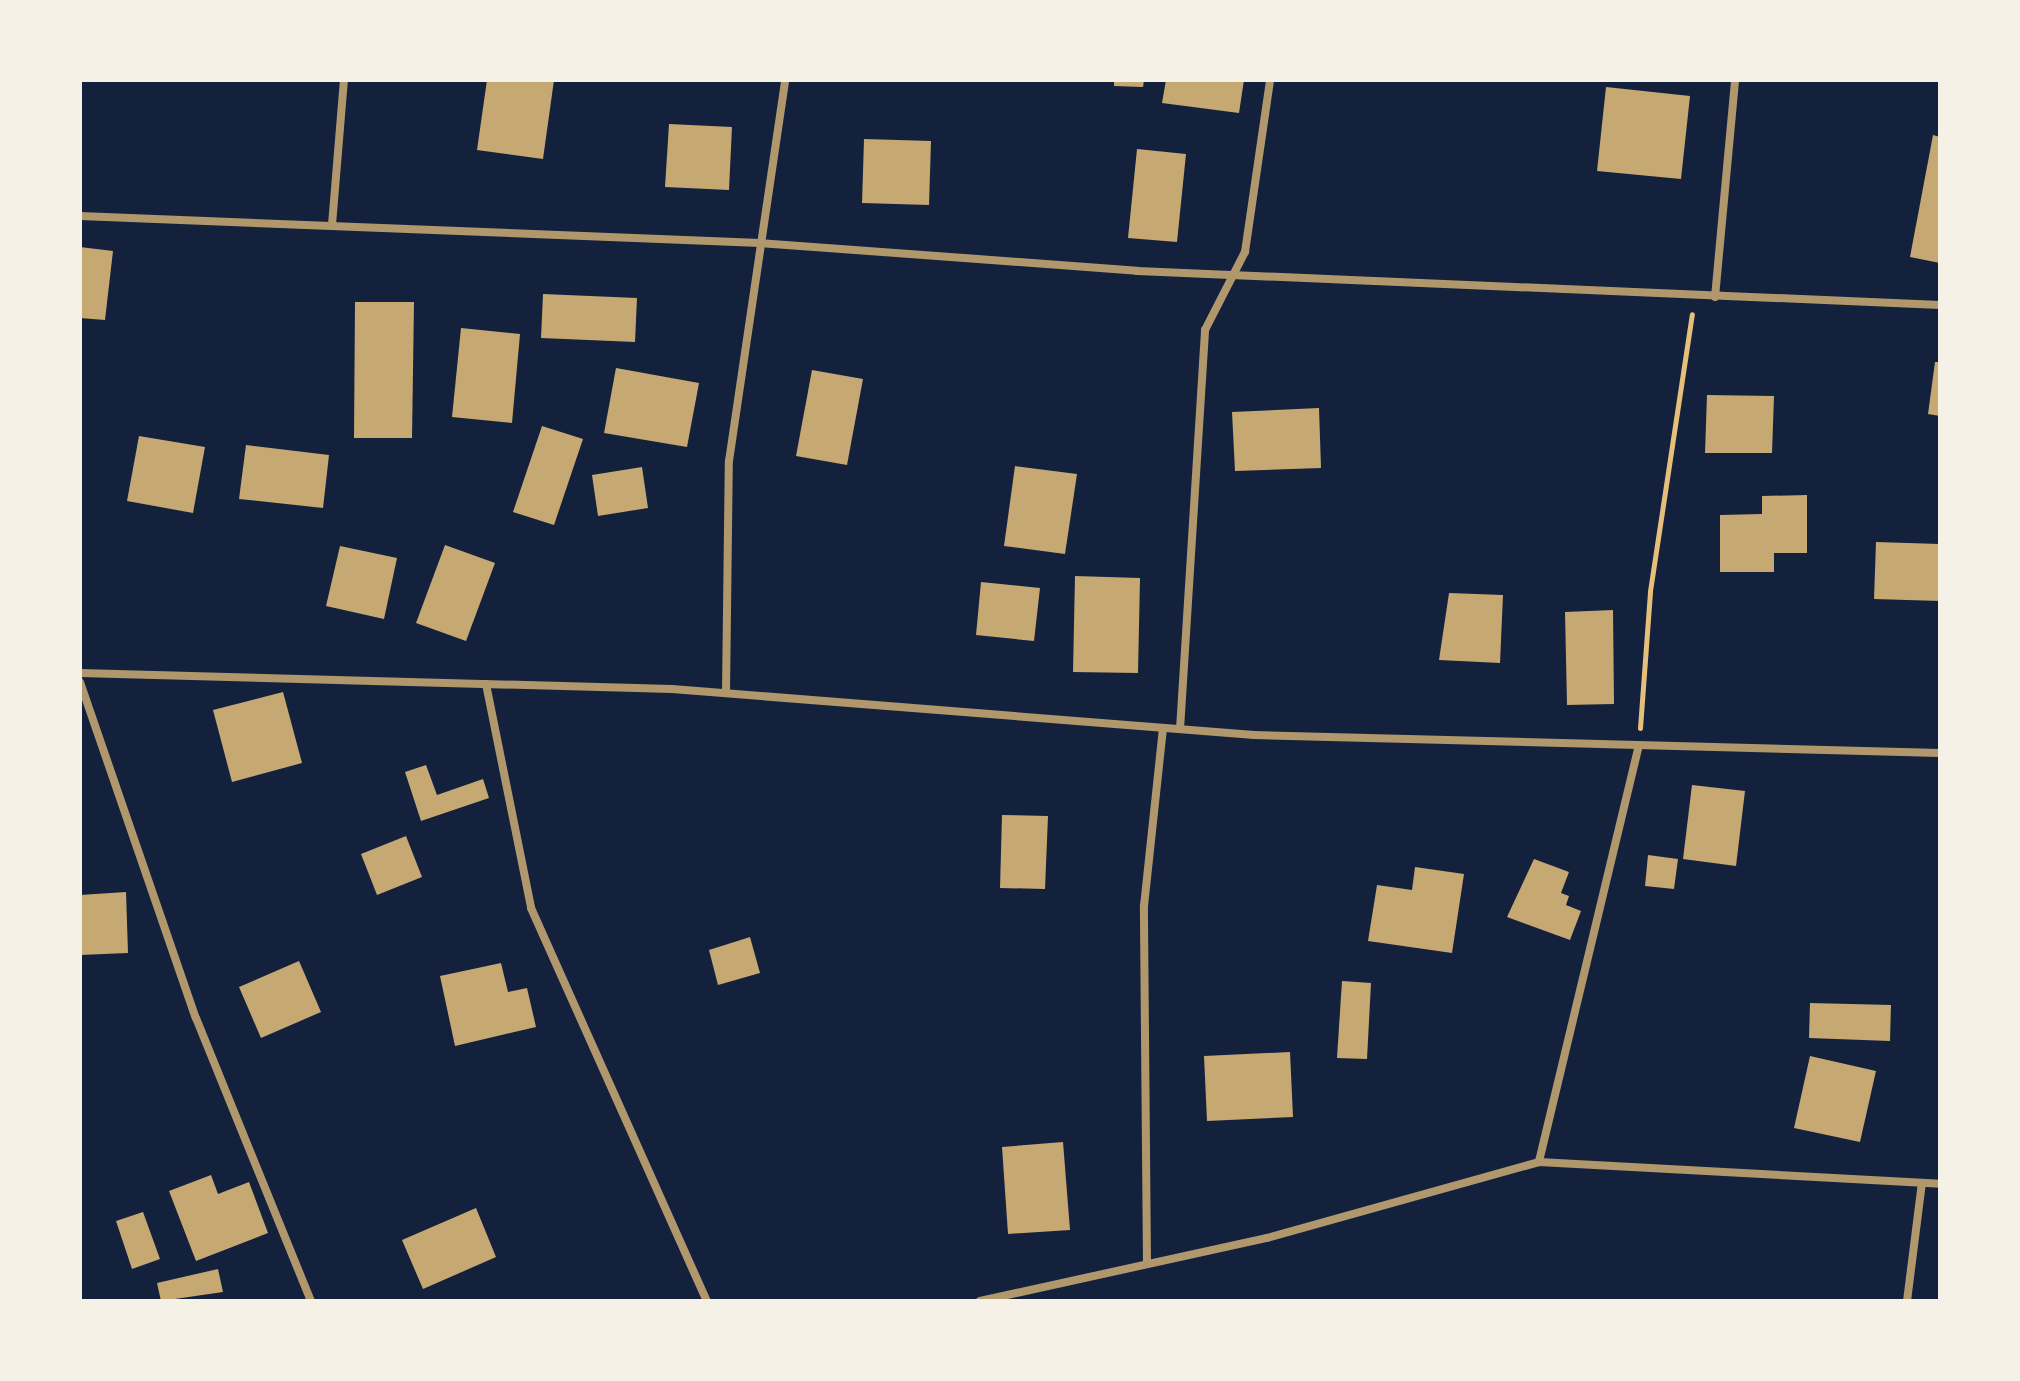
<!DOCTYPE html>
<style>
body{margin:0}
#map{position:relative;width:2020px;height:1381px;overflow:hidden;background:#14213d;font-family:"Source Sans 3",sans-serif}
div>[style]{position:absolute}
.building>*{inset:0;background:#c6a872}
.path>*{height:5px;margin:-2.5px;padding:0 2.5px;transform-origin:2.5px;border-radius:2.5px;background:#e5c07b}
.minor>*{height:8px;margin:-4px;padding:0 4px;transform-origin:4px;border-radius:4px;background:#b1986c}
span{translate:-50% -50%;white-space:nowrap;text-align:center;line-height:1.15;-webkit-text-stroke:8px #f6f1e7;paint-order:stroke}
.frame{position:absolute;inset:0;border:82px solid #f6f1e7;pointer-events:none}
</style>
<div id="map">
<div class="building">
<div style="clip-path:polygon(487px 80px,554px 80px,543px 159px,477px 150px)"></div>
<div style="clip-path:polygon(1114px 80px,1144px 80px,1143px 87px,1114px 86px)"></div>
<div style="clip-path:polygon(1166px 80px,1244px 80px,1239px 113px,1162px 103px)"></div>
<div style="clip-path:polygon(1606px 87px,1690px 96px,1681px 179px,1597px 171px)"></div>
<div style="clip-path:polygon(669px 124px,732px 127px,729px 190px,665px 187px)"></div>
<div style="clip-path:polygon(1933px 135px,1940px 137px,1940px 263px,1910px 257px)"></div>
<div style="clip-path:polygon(864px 139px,931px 141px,929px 205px,862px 203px)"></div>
<div style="clip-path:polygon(1137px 149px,1186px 154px,1177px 242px,1128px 238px)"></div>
<div style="clip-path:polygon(80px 247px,113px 251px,105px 320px,80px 318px)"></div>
<div style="clip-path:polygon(543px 294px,637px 298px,635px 342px,541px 338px)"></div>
<div style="clip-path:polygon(355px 302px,414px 302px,412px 438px,354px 438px)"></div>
<div style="clip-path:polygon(461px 328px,520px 334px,512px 423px,452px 417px)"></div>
<div style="clip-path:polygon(1935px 362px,1940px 362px,1940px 416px,1928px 414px)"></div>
<div style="clip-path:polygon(616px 368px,699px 383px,687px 447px,604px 433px)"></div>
<div style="clip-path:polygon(812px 370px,863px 379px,847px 465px,796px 456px)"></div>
<div style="clip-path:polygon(1707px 395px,1774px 396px,1772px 453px,1705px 453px)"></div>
<div style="clip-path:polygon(1319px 408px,1321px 468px,1235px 471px,1232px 412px)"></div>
<div style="clip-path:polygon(542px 426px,583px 439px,554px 525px,513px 512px)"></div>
<div style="clip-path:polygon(139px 436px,205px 447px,193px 513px,127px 501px)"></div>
<div style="clip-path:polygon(246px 445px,329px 455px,323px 508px,239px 499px)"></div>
<div style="clip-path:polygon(1015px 466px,1077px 474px,1065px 554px,1004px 546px)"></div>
<div style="clip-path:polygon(642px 467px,648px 508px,598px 516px,592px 475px)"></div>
<div style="clip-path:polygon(1807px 495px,1807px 553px,1774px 553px,1774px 572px,1720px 572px,1720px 515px,1762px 514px,1762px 496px)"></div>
<div style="clip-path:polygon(1876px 542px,1940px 544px,1940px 601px,1874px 599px)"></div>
<div style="clip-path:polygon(445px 545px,495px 563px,466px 641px,416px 623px)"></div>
<div style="clip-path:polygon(340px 546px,397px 558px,384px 619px,326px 606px)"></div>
<div style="clip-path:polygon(1075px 576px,1140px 578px,1138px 673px,1073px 672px)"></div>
<div style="clip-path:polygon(981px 582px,1040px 588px,1034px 641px,976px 635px)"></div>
<div style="clip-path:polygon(1449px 593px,1503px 595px,1500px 663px,1439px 660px)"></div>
<div style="clip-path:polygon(1613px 610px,1614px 704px,1567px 705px,1565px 612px)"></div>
<div style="clip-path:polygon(283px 692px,302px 763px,232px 782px,213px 710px)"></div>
<div style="clip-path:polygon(426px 765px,437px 795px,483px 779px,489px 798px,421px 821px,405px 772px)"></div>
<div style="clip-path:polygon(1692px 785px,1745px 791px,1736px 866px,1683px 859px)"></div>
<div style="clip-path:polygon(1002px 815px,1048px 816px,1045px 889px,1000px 888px)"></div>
<div style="clip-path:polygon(406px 836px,422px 877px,377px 895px,361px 854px)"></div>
<div style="clip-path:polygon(1648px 855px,1678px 859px,1674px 889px,1645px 886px)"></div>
<div style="clip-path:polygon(1534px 859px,1569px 872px,1561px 893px,1569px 896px,1566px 905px,1581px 911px,1570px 940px,1507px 917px)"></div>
<div style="clip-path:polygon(1415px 867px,1464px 874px,1452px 953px,1368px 941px,1377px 885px,1412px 890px)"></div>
<div style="clip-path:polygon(126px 892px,128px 953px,80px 955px,80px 895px)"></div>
<div style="clip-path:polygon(750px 937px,760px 973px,718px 985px,709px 950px)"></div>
<div style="clip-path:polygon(299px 961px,321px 1012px,261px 1038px,239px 987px)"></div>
<div style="clip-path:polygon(501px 963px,508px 992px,527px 988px,536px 1027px,455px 1046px,440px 976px)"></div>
<div style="clip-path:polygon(1342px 981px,1371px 983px,1367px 1059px,1337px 1058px)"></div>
<div style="clip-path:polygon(1810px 1003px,1891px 1005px,1890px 1041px,1809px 1038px)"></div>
<div style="clip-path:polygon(1290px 1052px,1293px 1117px,1207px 1121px,1204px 1056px)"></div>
<div style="clip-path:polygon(1810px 1056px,1876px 1071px,1860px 1142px,1794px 1128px)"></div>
<div style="clip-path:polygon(1063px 1142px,1070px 1230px,1008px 1234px,1002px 1147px)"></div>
<div style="clip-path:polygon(211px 1175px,218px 1194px,249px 1182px,268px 1233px,196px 1261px,169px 1191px)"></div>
<div style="clip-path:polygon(476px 1208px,496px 1257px,423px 1289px,402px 1240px)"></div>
<div style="clip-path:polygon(143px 1212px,160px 1259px,132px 1269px,116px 1221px)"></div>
<div style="clip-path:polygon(218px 1269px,223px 1292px,161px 1301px,157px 1283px)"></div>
</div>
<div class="path">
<div style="left:1640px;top:728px;width:137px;rotate:-85.8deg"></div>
<div style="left:1650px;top:591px;width:280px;rotate:-81.4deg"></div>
</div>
<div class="minor">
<div style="left:80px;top:216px;width:681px;rotate:2.27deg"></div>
<div style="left:760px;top:243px;width:378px;rotate:4.2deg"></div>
<div style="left:1137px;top:271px;width:804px;rotate:2.42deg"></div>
<div style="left:332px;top:225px;width:145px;rotate:-85.3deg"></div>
<div style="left:1715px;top:297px;width:218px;rotate:-84.7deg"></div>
<div style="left:80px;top:673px;width:592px;rotate:1.55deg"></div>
<div style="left:672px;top:689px;width:584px;rotate:4.52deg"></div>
<div style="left:1254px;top:735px;width:686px;rotate:1.5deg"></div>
<div style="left:80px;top:682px;width:355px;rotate:71deg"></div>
<div style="left:196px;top:1018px;width:305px;rotate:67.9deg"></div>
<div style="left:486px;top:684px;width:228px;rotate:78.6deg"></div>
<div style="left:531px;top:908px;width:431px;rotate:65.9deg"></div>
<div style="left:726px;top:693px;width:232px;rotate:-89.3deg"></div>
<div style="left:729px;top:461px;width:385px;rotate:-81.6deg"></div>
<div style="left:1180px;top:729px;width:400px;rotate:-86.4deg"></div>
<div style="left:1205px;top:330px;width:88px;rotate:-62.9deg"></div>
<div style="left:1245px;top:252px;width:174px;rotate:-81.7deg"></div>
<div style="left:1638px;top:749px;width:425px;rotate:103.5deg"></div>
<div style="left:1539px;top:1162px;width:402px;rotate:3.1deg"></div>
<div style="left:1147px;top:1264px;width:358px;rotate:-90.5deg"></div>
<div style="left:1144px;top:906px;width:179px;rotate:-83.9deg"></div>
<div style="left:980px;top:1301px;width:294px;rotate:-12.4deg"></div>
<div style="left:1267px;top:1238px;width:282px;rotate:-15.6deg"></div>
<div style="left:1907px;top:1301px;width:119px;rotate:-82.8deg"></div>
</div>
<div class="frame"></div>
</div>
